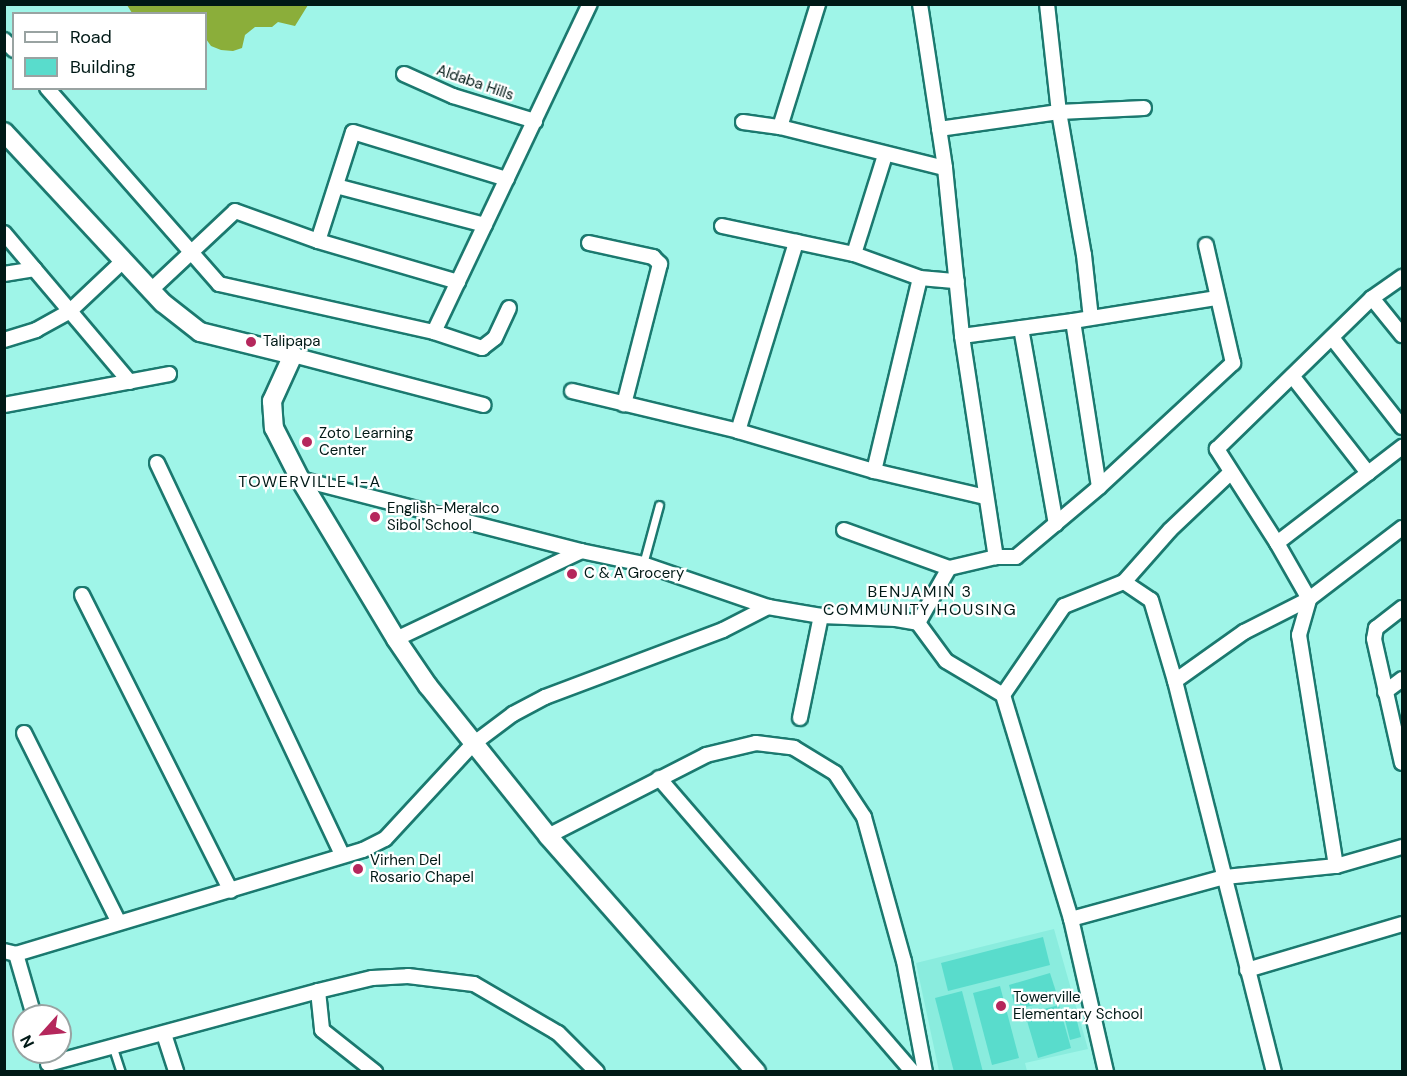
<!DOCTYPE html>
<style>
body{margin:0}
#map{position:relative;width:1407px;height:1076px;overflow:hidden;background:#9ff5e8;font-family:"DM Sans",sans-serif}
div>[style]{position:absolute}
.built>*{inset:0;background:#8aecde}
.water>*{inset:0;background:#8bae3a}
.building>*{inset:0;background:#59dccc}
.roads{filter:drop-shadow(2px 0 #1b796f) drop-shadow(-2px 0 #1b796f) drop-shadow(0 2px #1b796f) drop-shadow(0 -2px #1b796f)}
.lane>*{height:7px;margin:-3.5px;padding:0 3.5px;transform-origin:3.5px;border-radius:3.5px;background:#fff}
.street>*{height:14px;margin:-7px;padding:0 7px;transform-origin:7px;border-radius:7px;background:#fff}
.secondary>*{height:18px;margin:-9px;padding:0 9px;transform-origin:9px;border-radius:9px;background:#fff}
.dots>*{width:16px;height:16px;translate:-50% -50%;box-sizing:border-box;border:3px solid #fff;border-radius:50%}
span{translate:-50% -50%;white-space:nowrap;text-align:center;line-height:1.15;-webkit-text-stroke:4.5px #fff;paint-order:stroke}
.street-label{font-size:15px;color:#001916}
.poi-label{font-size:15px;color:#001916}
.left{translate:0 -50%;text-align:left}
.neighbourhood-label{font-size:16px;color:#001916;letter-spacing:1.5px}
.frame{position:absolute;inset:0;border:6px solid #001916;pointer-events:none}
.legend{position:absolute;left:12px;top:12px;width:195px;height:78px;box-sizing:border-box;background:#fff;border:2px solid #99a3a2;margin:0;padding:8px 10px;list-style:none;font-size:18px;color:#001916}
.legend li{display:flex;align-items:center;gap:12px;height:30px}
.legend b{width:30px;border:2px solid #99a3a2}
.north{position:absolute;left:12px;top:1004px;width:60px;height:60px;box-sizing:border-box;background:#fff;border:2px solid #99a3a2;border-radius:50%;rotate:243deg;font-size:16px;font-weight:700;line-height:24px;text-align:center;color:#001916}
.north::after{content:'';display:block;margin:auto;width:21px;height:27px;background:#b5275c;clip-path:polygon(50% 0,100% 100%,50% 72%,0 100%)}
</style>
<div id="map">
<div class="built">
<div style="clip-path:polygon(1054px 929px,1088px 1049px,1025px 1063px,1027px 1071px,939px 1071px,916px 963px)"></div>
</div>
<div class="water">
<div style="clip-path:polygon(127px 5px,308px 5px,295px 26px,278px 22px,272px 27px,255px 27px,245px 35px,242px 48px,233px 51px,221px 50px,211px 46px,206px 39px,206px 14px,132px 13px)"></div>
</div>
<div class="building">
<div style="clip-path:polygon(1043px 937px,1050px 965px,948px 991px,941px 963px)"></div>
<div style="clip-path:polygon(1050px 973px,1058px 998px,1016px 1010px,1009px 985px)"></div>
<div style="clip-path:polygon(1000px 986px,1019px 1058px,992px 1065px,973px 993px)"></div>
<div style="clip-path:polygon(962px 991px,983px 1072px,954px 1072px,935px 998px)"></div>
<div style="clip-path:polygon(1059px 1005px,1071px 1048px,1038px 1058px,1025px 1014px)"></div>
<div style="clip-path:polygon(1075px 1013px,1081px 1037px,1070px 1040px,1064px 1016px)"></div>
</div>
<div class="roads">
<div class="lane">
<div style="left:643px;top:564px;width:61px;rotate:-74.8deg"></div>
<div style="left:113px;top:1048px;width:25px;rotate:72deg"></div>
</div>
<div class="street">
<div style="left:920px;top:4px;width:166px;rotate:81.3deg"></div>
<div style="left:945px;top:168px;width:169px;rotate:84.2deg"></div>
<div style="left:962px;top:336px;width:224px;rotate:81.3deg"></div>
<div style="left:996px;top:557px;width:48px;rotate:166.8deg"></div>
<div style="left:1047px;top:4px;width:109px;rotate:83.7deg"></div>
<div style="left:1059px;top:112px;width:145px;rotate:80.1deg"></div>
<div style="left:1084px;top:255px;width:63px;rotate:83.7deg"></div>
<div style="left:4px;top:40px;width:14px;rotate:45deg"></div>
<div style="left:404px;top:74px;width:54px;rotate:24.2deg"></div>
<div style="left:453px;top:96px;width:86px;rotate:17deg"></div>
<div style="left:47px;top:88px;width:261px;rotate:48.7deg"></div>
<div style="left:219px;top:284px;width:220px;rotate:12.6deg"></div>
<div style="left:434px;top:332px;width:51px;rotate:18.4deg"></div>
<div style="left:482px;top:348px;width:16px;rotate:-38deg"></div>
<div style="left:495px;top:338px;width:33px;rotate:-65deg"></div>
<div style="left:743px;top:122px;width:37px;rotate:8deg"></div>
<div style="left:780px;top:127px;width:170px;rotate:14deg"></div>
<div style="left:780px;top:127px;width:129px;rotate:-72.8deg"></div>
<div style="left:939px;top:129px;width:121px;rotate:-8.1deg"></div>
<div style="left:1059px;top:112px;width:85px;rotate:-2.7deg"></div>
<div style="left:336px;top:186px;width:154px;rotate:14.7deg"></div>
<div style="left:722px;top:226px;width:135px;rotate:12deg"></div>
<div style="left:854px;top:254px;width:70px;rotate:20deg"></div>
<div style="left:920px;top:278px;width:37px;rotate:5deg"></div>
<div style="left:4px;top:233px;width:195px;rotate:49.8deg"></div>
<div style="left:318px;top:241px;width:114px;rotate:-72.2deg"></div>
<div style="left:353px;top:132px;width:161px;rotate:17deg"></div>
<div style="left:589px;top:243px;width:66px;rotate:12.3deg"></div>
<div style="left:653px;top:257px;width:10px;rotate:45deg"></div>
<div style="left:660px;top:264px;width:145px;rotate:104.4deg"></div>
<div style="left:854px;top:254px;width:104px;rotate:-72.6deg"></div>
<div style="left:4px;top:274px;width:31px;rotate:-9deg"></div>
<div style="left:151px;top:290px;width:115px;rotate:-43.2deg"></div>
<div style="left:235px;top:211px;width:88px;rotate:19.9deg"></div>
<div style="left:318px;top:241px;width:146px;rotate:16.3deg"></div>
<div style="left:1372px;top:298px;width:48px;rotate:51deg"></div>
<div style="left:1073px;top:321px;width:168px;rotate:81.1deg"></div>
<div style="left:1021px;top:328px;width:199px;rotate:79.9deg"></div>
<div style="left:434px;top:332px;width:363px;rotate:-64.6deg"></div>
<div style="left:962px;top:336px;width:112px;rotate:-7.7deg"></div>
<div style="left:1073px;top:321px;width:146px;rotate:-9.1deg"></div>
<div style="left:1333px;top:339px;width:112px;rotate:51.9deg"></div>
<div style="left:4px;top:340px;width:34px;rotate:-17deg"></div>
<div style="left:36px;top:330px;width:39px;rotate:-29deg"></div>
<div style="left:70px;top:311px;width:73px;rotate:-43.3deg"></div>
<div style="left:293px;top:355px;width:197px;rotate:14.7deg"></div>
<div style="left:1293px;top:377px;width:122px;rotate:52deg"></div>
<div style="left:572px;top:391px;width:171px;rotate:13.5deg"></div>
<div style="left:738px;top:431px;width:142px;rotate:16.4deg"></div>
<div style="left:874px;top:471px;width:115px;rotate:13.1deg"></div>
<div style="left:4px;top:405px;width:168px;rotate:-10.6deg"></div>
<div style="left:738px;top:431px;width:198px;rotate:-72.9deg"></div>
<div style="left:157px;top:463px;width:433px;rotate:64.7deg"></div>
<div style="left:874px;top:471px;width:198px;rotate:-76.6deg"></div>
<div style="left:300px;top:479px;width:290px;rotate:14.4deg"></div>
<div style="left:581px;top:551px;width:63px;rotate:11.8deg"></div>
<div style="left:643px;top:564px;width:132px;rotate:19deg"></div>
<div style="left:768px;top:607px;width:54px;rotate:9.6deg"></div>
<div style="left:821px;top:616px;width:75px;rotate:2.3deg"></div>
<div style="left:896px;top:619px;width:22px;rotate:10deg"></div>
<div style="left:918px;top:623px;width:47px;rotate:53.6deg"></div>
<div style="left:946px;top:661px;width:66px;rotate:30.8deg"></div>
<div style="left:1003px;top:695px;width:234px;rotate:73.1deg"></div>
<div style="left:1071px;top:919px;width:157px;rotate:77.1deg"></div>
<div style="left:844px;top:530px;width:112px;rotate:19.9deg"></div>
<div style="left:949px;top:568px;width:63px;rotate:119.4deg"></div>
<div style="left:1277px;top:543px;width:158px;rotate:-37.5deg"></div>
<div style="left:996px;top:557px;width:20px"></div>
<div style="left:1016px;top:557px;width:109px;rotate:-40.1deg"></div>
<div style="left:1099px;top:487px;width:183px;rotate:-42.8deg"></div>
<div style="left:1233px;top:363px;width:121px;rotate:-102.9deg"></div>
<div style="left:1124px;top:582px;width:69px;rotate:-48.5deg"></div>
<div style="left:1170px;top:530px;width:83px;rotate:-43.5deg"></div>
<div style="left:82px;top:595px;width:331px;rotate:63.3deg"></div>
<div style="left:1402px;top:608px;width:33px;rotate:142deg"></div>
<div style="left:1376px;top:628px;width:11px;rotate:100deg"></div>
<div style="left:1374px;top:639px;width:127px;rotate:77.3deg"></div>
<div style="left:396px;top:639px;width:205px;rotate:-25.4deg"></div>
<div style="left:1175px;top:681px;width:85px;rotate:-35.4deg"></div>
<div style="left:1244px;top:632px;width:73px;rotate:-26.9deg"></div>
<div style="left:1309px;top:599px;width:117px;rotate:-37.4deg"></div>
<div style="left:1385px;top:692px;width:21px;rotate:-37deg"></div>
<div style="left:1003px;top:695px;width:108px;rotate:-55.6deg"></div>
<div style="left:1064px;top:606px;width:65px;rotate:-21.8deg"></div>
<div style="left:1124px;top:582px;width:32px;rotate:34deg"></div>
<div style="left:1151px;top:600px;width:84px;rotate:73.5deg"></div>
<div style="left:1175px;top:681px;width:403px;rotate:75.8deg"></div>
<div style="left:800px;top:718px;width:104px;rotate:-78.4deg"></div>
<div style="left:24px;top:733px;width:212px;rotate:63.4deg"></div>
<div style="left:659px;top:778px;width:389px;rotate:49.2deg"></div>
<div style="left:548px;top:836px;width:178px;rotate:-27.1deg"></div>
<div style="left:706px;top:755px;width:51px;rotate:-13.5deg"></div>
<div style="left:756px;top:743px;width:38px;rotate:7deg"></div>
<div style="left:794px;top:748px;width:48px;rotate:31.4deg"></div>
<div style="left:835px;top:773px;width:53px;rotate:56.6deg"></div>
<div style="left:864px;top:817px;width:149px;rotate:74.5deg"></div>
<div style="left:904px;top:961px;width:113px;rotate:79.3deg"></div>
<div style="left:1336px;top:866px;width:234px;rotate:-99.1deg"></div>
<div style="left:1299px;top:635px;width:37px;rotate:-74deg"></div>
<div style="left:1309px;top:599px;width:64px;rotate:-119.7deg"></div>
<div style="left:1277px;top:543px;width:112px;rotate:-122.6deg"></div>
<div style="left:1217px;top:449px;width:216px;rotate:-44.3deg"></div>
<div style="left:1372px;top:298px;width:37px;rotate:-35deg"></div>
<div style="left:1071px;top:919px;width:160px;rotate:-15.3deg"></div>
<div style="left:1225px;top:877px;width:112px;rotate:-5.7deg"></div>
<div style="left:1336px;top:866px;width:69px;rotate:-16.1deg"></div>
<div style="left:4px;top:951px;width:12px;rotate:14deg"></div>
<div style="left:16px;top:954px;width:362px;rotate:-16.7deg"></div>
<div style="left:363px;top:850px;width:25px;rotate:-27deg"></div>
<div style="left:385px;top:839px;width:129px;rotate:-47.2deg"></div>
<div style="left:473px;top:744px;width:50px;rotate:-36.9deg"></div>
<div style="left:513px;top:714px;width:36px;rotate:-28deg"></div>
<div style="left:545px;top:697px;width:190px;rotate:-20.6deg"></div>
<div style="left:723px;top:630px;width:51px;rotate:-27.1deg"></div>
<div style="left:16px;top:954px;width:65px;rotate:73.8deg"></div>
<div style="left:1247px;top:970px;width:162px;rotate:-16.5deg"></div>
<div style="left:318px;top:991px;width:39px;rotate:84deg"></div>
<div style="left:322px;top:1030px;width:68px;rotate:38.4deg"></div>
<div style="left:164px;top:1034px;width:40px;rotate:72deg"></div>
<div style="left:48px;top:1064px;width:280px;rotate:-15.1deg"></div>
<div style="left:318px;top:991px;width:56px;rotate:-13.5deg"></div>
<div style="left:372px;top:978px;width:36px;rotate:-3deg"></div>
<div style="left:408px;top:976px;width:66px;rotate:6.9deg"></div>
<div style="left:474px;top:984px;width:97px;rotate:30.3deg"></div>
<div style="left:558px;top:1033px;width:55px;rotate:45deg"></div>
</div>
<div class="secondary">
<div style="left:4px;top:132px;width:233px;rotate:47.1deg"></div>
<div style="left:163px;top:303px;width:47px;rotate:38.1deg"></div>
<div style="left:200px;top:332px;width:96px;rotate:13.9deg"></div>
<div style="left:293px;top:355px;width:51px;rotate:114.5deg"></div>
<div style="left:272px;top:401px;width:27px;rotate:86deg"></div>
<div style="left:274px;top:428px;width:57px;rotate:63deg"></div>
<div style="left:300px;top:479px;width:187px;rotate:59deg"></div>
<div style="left:396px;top:639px;width:57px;rotate:55.8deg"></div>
<div style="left:428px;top:686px;width:192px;rotate:51.3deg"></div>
<div style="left:548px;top:836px;width:315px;rotate:48.6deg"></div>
</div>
</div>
<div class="dots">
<div style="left:251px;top:342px;background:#b5275c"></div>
<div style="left:307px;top:442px;background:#b5275c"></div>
<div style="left:375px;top:517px;background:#b5275c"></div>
<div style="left:572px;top:574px;background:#b5275c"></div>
<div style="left:358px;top:869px;background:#b5275c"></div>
<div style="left:1001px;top:1006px;background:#b5275c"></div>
</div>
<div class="street-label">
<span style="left:475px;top:83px;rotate:19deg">Aldaba Hills</span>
</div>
<div class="poi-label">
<span class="left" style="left:263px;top:342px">Talipapa</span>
<span class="left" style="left:319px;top:442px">Zoto Learning<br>Center</span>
<span class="left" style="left:387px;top:517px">English-Meralco<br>Sibol School</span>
<span class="left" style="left:584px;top:574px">C &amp; A Grocery</span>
<span class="left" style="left:370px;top:869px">Virhen Del<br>Rosario Chapel</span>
<span class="left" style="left:1013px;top:1006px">Towerville<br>Elementary School</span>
</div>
<div class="neighbourhood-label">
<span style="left:310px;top:482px">TOWERVILLE 1-A</span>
<span style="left:920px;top:601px">BENJAMIN 3<br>COMMUNITY HOUSING</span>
</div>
<div class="frame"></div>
<ul class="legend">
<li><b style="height:8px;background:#fff"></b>Road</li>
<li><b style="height:16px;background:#59dccc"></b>Building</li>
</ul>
<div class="north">N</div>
</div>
